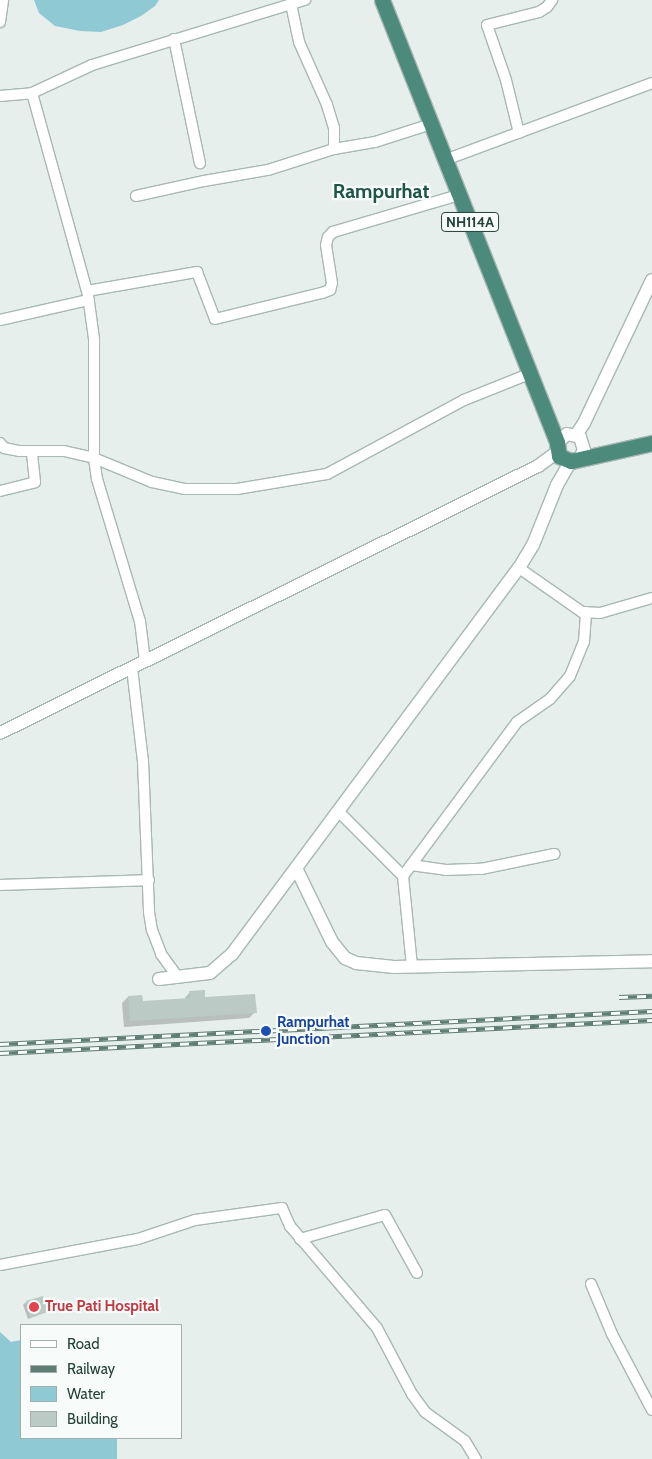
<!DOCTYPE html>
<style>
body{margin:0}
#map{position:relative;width:652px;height:1459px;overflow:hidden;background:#e6efeb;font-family:Cabin,sans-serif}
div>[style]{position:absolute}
.water>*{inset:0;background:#8ec9d4}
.shadow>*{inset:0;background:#0003}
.building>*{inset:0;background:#bbcac4}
.roads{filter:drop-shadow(1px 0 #a8b8b2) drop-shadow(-1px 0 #a8b8b2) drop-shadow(0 1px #a8b8b2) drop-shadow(0 -1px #a8b8b2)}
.minor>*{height:10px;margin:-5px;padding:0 5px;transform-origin:5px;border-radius:5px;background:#fff}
.tertiary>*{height:12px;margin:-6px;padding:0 6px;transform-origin:6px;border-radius:6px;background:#fff}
.trunk>*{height:15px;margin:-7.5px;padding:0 7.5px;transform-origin:7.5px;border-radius:7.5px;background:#4c8a7c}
.rail>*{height:5px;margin-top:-2.5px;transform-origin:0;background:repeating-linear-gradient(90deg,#f7fbf9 0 9px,#5f7d75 0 18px);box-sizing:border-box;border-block:1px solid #5f7d75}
.dots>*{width:14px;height:14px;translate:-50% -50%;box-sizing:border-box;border:2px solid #f7fbf9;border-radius:50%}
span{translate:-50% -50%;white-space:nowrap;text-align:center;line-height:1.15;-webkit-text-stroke:4.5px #f7fbf9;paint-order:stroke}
.shield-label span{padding:1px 4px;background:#f7fbf9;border:1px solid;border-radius:4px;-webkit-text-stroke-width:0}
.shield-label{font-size:14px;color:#24423a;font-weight:700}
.transit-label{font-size:15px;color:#164399;font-weight:700}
.left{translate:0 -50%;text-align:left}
.health-label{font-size:15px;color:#be3a42;font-weight:700}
.district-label{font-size:20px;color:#1f5548;font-weight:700}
.legend{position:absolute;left:20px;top:1324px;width:162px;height:115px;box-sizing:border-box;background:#f7fbf9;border:1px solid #a3b1ad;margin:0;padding:6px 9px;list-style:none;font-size:15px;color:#24423a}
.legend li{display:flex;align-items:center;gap:10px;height:25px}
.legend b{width:25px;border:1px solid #a3b1ad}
</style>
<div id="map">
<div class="water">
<div style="clip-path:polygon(34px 0,159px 0,155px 6px,141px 16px,123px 25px,101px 32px,80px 31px,55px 26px,39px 13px)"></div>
<div style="clip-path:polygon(0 1332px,11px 1342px,21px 1340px,21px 1438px,117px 1438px,117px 1459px,0 1459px)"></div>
</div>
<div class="shadow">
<div style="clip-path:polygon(190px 992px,204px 999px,255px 1012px,249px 1018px,124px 1027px,122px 1003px,128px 997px,141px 1002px,184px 999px)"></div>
<div style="clip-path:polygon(26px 1302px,47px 1312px,28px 1319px,23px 1305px)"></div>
</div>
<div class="building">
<div style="clip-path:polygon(205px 990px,205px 997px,255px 994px,257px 1013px,130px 1021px,128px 996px,142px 995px,143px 1001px,190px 998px,189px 991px)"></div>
<div style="clip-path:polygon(43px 1296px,48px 1312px,30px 1317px,26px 1301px)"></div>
</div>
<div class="roads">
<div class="minor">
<div style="left:291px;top:4px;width:39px;rotate:78deg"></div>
<div style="left:299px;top:42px;width:69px;rotate:66deg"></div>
<div style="left:327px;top:105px;width:24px;rotate:73deg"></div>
<div style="left:334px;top:128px;width:21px;rotate:90deg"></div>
<div style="left:0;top:22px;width:22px;rotate:-82deg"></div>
<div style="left:174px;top:39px;width:127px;rotate:78.2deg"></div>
<div style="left:32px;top:93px;width:210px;rotate:74.5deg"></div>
<div style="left:88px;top:295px;width:44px;rotate:82.2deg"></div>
<div style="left:94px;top:339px;width:119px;rotate:90deg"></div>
<div style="left:94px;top:458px;width:63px;rotate:22.5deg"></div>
<div style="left:152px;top:482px;width:33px;rotate:12deg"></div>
<div style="left:184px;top:489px;width:53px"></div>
<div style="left:237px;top:489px;width:91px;rotate:-9.5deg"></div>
<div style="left:327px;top:474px;width:156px;rotate:-28.4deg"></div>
<div style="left:464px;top:400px;width:70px;rotate:-21.8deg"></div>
<div style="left:0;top:96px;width:32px;rotate:-5deg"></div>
<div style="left:32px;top:93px;width:66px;rotate:-25deg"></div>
<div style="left:92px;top:65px;width:223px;rotate:-17deg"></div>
<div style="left:519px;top:133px;width:55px;rotate:-103.8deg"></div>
<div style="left:506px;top:80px;width:58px;rotate:-109.1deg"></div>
<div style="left:487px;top:25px;width:54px;rotate:-14deg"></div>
<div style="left:539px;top:12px;width:9px;rotate:-32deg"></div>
<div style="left:547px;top:7px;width:9px;rotate:-54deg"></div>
<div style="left:445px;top:160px;width:221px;rotate:-20.4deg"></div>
<div style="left:136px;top:196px;width:70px;rotate:-12.4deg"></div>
<div style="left:204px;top:181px;width:65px;rotate:-9.8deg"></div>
<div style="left:268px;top:170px;width:69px;rotate:-17.7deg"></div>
<div style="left:334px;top:149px;width:42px;rotate:-9.7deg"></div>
<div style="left:375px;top:142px;width:59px;rotate:-17.8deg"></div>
<div style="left:87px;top:291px;width:112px;rotate:-9.8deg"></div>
<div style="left:197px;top:272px;width:50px;rotate:69deg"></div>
<div style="left:215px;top:319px;width:110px;rotate:-13.7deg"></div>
<div style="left:322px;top:293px;width:9px;rotate:-21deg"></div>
<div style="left:330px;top:290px;width:7px;rotate:-74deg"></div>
<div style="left:332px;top:283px;width:38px;rotate:-99deg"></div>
<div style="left:326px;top:245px;width:8px;rotate:-76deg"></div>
<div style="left:328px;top:237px;width:7px;rotate:-45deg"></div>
<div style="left:333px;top:232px;width:131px;rotate:-16.4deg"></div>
<div style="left:0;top:320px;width:91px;rotate:-12.7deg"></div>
<div style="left:0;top:443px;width:6px;rotate:51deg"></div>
<div style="left:4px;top:448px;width:15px;rotate:11deg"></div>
<div style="left:19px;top:451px;width:45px"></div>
<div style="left:64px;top:451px;width:31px;rotate:13deg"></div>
<div style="left:94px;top:458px;width:21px;rotate:82deg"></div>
<div style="left:97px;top:479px;width:148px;rotate:73.2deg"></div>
<div style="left:140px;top:621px;width:40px;rotate:82.9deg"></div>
<div style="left:0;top:491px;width:36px;rotate:-14deg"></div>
<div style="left:35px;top:482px;width:30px;rotate:-96deg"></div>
<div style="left:519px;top:568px;width:77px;rotate:34.9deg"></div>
<div style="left:582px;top:612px;width:18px;rotate:3deg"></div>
<div style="left:600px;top:613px;width:54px;rotate:-16.1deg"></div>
<div style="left:132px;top:668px;width:94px;rotate:83.3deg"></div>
<div style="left:143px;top:761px;width:151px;rotate:87.7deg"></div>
<div style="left:149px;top:912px;width:18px;rotate:81deg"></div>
<div style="left:152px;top:930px;width:26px;rotate:69deg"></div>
<div style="left:161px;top:954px;width:29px;rotate:54deg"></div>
<div style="left:339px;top:812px;width:91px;rotate:45deg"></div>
<div style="left:403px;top:876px;width:90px;rotate:84.3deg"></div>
<div style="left:411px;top:865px;width:35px;rotate:8deg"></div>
<div style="left:446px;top:870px;width:35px;rotate:-2deg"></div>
<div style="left:481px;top:869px;width:75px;rotate:-11.6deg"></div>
<div style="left:403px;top:876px;width:192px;rotate:-53.5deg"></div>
<div style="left:517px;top:722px;width:40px;rotate:-34.9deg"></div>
<div style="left:550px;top:699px;width:30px;rotate:-49deg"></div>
<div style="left:570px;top:676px;width:37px;rotate:-68deg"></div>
<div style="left:584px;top:642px;width:30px;rotate:-86deg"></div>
<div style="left:0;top:885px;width:149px;rotate:-1.9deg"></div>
<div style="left:300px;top:1239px;width:88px;rotate:-15.8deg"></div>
<div style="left:385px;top:1215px;width:66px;rotate:61.1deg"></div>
<div style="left:0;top:1265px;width:140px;rotate:-10.7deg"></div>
<div style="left:138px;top:1239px;width:60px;rotate:-18.4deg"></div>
<div style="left:195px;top:1220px;width:88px;rotate:-7.9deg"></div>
<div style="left:282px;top:1208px;width:20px;rotate:66deg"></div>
<div style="left:290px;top:1226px;width:134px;rotate:49.5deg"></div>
<div style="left:377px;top:1328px;width:75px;rotate:62.1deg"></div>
<div style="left:412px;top:1394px;width:22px;rotate:54deg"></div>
<div style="left:425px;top:1412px;width:49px;rotate:35.9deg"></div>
<div style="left:465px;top:1441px;width:21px;rotate:59deg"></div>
<div style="left:591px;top:1284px;width:54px;rotate:67.2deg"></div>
<div style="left:612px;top:1334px;width:86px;rotate:62.2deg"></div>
</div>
<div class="tertiary">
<div style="left:576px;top:435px;width:14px;rotate:-56deg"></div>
<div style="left:584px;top:423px;width:158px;rotate:-64.6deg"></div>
<div style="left:557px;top:443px;width:13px;rotate:-42deg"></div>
<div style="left:567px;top:434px;width:13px;rotate:13deg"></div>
<div style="left:580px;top:437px;width:14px;rotate:73deg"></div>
<div style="left:584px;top:450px;width:9px;rotate:117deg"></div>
<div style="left:0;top:733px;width:601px;rotate:-26.39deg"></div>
<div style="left:538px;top:466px;width:24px;rotate:-36deg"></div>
<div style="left:297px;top:870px;width:80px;rotate:64.1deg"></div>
<div style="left:332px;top:942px;width:21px;rotate:51deg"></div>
<div style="left:345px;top:958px;width:12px;rotate:24deg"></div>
<div style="left:356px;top:963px;width:38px;rotate:6deg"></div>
<div style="left:394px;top:967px;width:258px;rotate:-1.3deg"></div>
<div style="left:159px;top:979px;width:51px;rotate:-6.7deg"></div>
<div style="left:210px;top:973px;width:29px;rotate:-41deg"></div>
<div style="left:232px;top:954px;width:481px;rotate:-53.4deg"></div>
<div style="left:519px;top:568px;width:27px;rotate:-59deg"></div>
<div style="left:533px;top:545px;width:65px;rotate:-68.2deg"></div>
<div style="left:557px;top:485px;width:28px;rotate:-60deg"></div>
</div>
<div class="trunk">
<div style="left:382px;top:0;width:476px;rotate:68.4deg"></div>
<div style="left:557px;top:443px;width:13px;rotate:81deg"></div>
<div style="left:559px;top:456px;width:13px;rotate:23deg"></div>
<div style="left:571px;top:461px;width:83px;rotate:-12.5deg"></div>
</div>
</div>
<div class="rail">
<div style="left:619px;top:997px;width:33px;rotate:-2deg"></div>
<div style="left:0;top:1044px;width:653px;rotate:-2.9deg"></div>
<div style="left:0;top:1053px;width:653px;rotate:-2.9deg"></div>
</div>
<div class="dots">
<div style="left:266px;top:1031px;background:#1a4fb4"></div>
<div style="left:34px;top:1307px;background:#e0444e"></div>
</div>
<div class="shield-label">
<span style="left:470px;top:222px">NH114A</span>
</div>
<div class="transit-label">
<span class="left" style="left:277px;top:1031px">Rampurhat<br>Junction</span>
</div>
<div class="health-label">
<span class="left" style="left:45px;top:1307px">True Pati Hospital</span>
</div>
<div class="district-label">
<span style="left:381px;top:191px">Rampurhat</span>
</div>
<ul class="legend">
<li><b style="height:6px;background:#fff"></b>Road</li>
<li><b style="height:6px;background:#5f7d75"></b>Railway</li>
<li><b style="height:14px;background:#8ec9d4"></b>Water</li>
<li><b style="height:14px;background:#bbcac4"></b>Building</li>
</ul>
</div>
